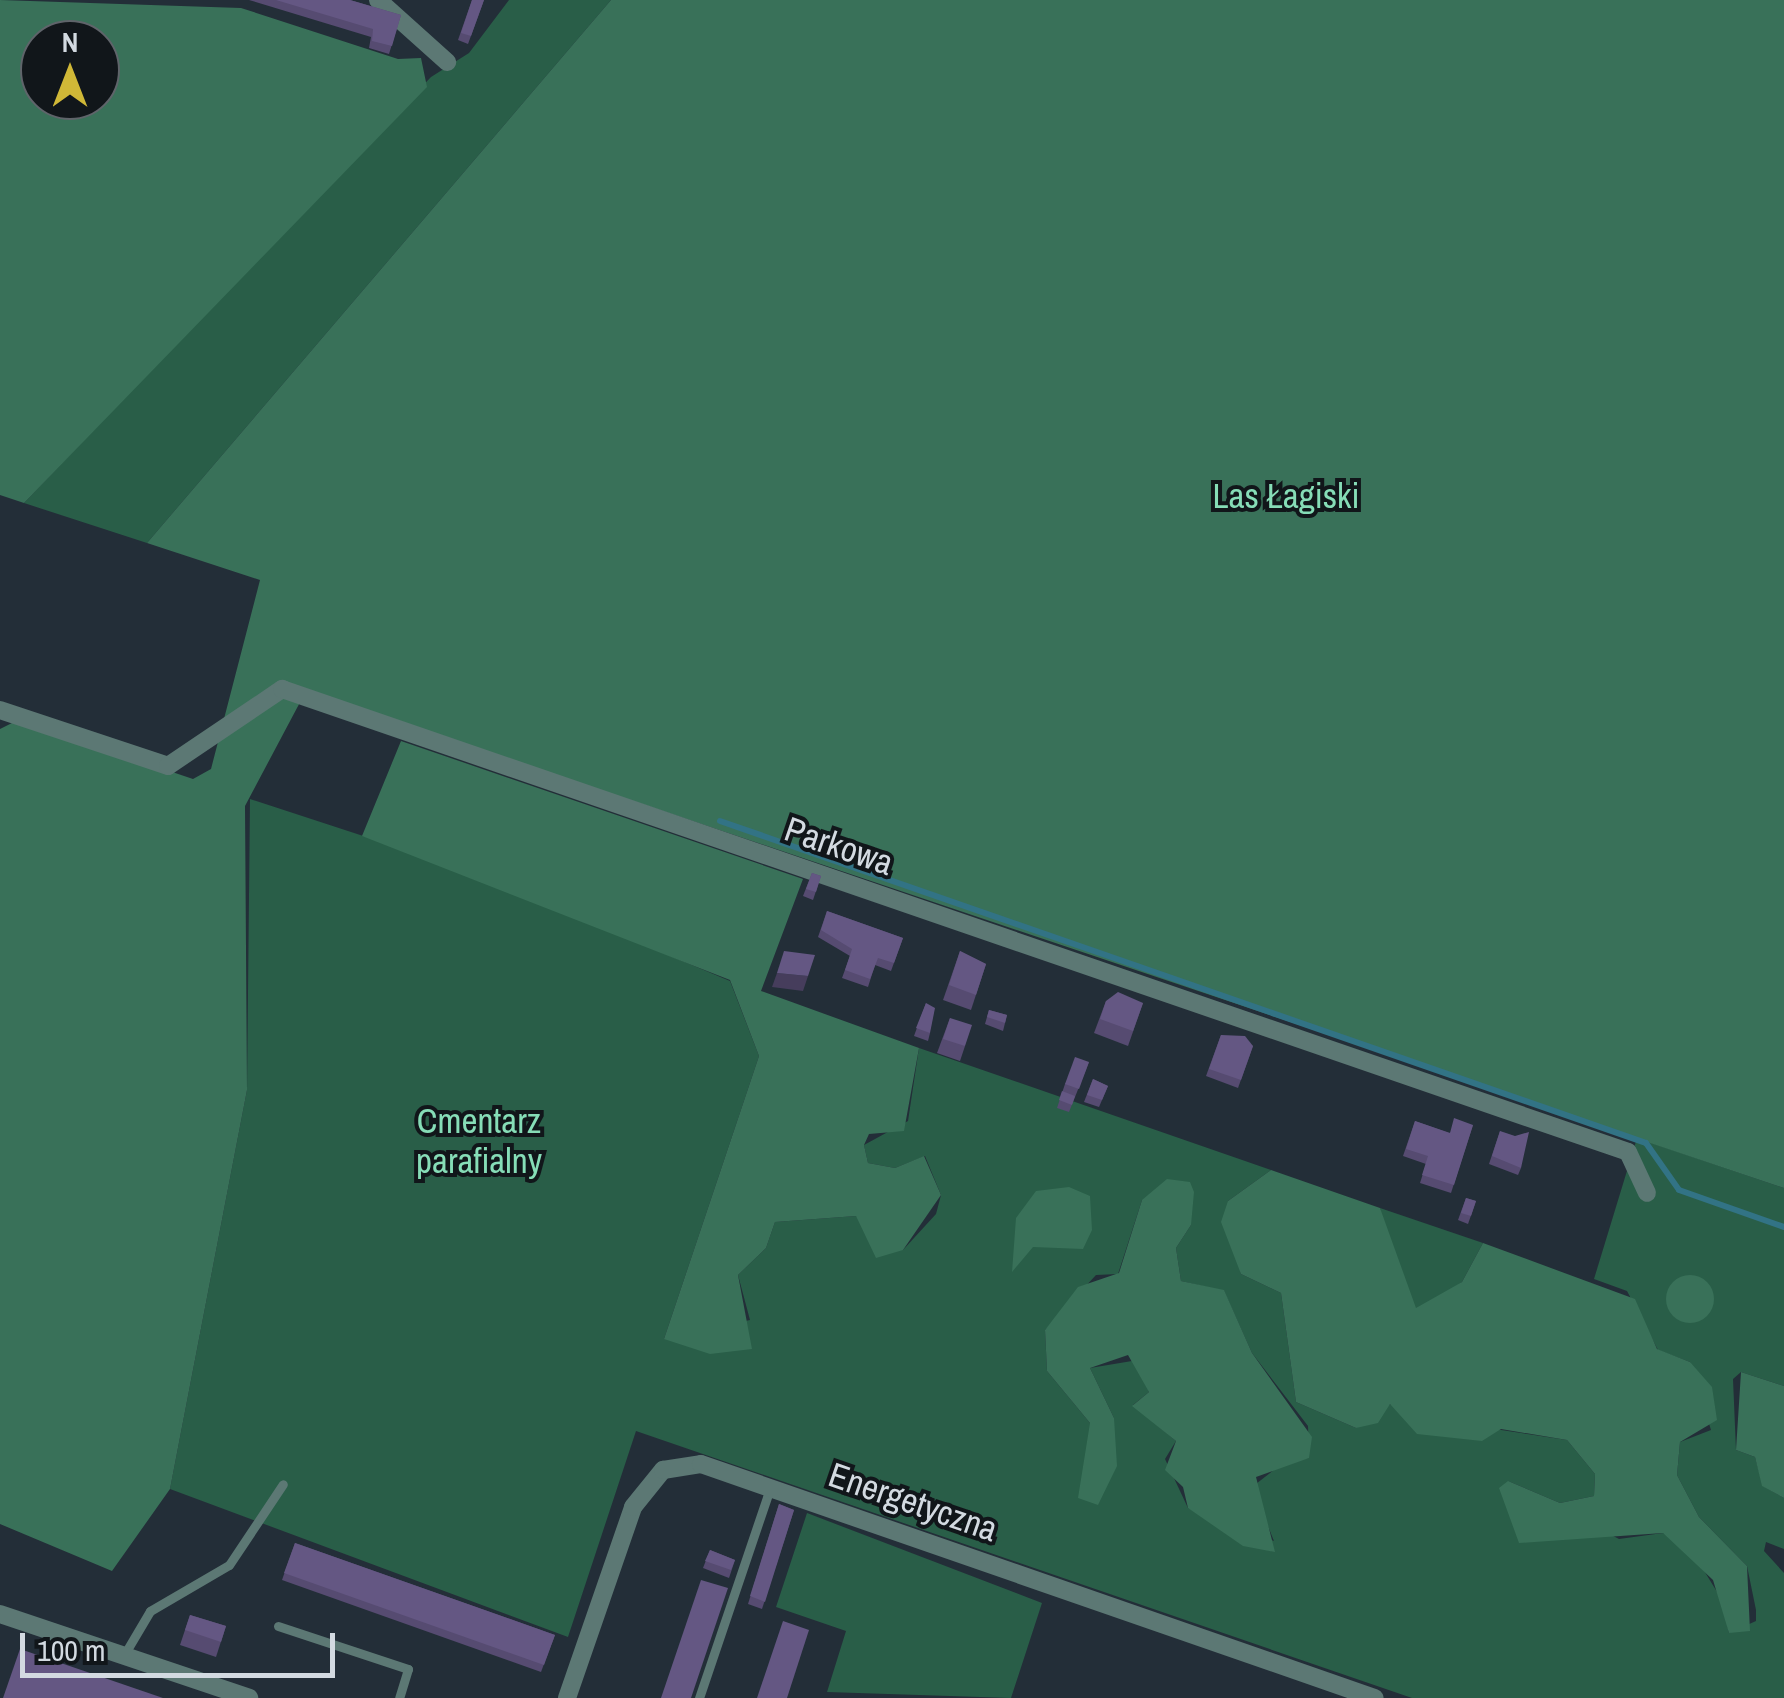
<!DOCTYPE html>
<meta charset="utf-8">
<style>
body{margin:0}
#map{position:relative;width:1784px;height:1698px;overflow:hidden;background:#232e38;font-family:"Archivo Narrow",sans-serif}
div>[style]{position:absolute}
.green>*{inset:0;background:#295e48}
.forest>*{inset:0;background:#397159}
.round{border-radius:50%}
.stream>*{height:6px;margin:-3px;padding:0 3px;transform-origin:3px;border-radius:3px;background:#327385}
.service>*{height:9px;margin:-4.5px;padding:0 4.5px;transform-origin:4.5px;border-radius:4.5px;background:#5c7874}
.minor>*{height:18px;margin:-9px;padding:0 9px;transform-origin:9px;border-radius:9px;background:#5c7874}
.wall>*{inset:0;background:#564b71}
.shaded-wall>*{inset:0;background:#463d5c}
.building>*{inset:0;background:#645783}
span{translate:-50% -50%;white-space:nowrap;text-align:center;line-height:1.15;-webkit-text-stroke:8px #11161a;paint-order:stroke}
.park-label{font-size:35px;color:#86ddb7}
.street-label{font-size:35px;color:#d3dae1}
.north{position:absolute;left:20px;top:20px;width:100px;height:100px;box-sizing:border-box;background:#11161a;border:2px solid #5f646a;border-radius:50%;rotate:0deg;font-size:28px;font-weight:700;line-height:40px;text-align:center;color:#d3dae1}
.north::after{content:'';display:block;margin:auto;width:35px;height:45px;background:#d0b837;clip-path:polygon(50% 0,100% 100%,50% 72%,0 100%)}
.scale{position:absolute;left:20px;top:1633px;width:315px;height:45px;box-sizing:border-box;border:5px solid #d3dae1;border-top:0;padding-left:12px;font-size:30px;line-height:35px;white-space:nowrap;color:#d3dae1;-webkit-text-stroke:8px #11161a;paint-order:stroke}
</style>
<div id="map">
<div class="green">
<div style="clip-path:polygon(509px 0,611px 0,147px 543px,24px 503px,431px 77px,469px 53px)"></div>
<div style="clip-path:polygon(evenodd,250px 799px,458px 867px,730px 981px,759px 1056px,664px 1339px,750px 1320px,738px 1275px,766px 1248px,775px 1222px,856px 1216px,903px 1250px,936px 1214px,941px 1195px,925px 1156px,895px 1168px,868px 1163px,864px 1145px,908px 1121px,919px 1048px,1271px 1170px,1228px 1201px,1241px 1274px,1281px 1293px,1296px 1402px,1356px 1428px,1390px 1404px,1409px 1416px,1567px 1440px,1595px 1474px,1594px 1496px,1560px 1503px,1508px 1481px,1619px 1539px,1663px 1533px,1692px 1551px,1722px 1600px,1729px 1633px,1756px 1621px,1756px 1610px,1747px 1566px,1699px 1517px,1677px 1475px,1680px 1442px,1711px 1430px,1690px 1362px,1658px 1350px,1627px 1291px,1594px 1279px,1637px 1138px,1784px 1188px,1784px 1386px,1741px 1372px,1733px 1379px,1736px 1450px,1755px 1457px,1763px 1486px,1784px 1498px,1784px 1549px,1766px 1542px,1764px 1551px,1784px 1573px,1784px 1698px,1412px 1698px,636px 1431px,568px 1637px,170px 1489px,247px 1090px,250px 799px,1142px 1200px,1191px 1225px,1176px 1248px,1181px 1281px,1224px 1291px,1252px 1353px,1308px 1426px,1309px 1458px,1287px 1460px,1252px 1487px,1274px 1541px,1188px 1508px,1165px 1459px,1176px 1441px,1133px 1405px,1149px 1392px,1138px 1360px,1090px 1368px,1114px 1418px,1090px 1423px,1047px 1371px,1045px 1330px,1096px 1275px,1118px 1274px,1142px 1200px)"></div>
<div style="clip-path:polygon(1380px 1208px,1483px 1243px,1462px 1282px,1426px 1310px,1415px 1308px,1388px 1247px)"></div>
<div style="clip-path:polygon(807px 1513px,1042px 1603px,1011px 1698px,827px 1692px,846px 1631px,776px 1607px)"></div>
</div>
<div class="forest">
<div style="clip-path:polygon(evenodd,0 0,241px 8px,398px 59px,421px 58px,427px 87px,24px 503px,0 495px,0 0,40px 40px,100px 40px,100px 100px,40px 100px,40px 40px)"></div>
<div style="clip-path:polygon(611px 0,1784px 0,1784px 1188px,306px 691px,245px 806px,247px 1090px,170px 1489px,112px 1571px,0 1524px,0 729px,18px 720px,193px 779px,211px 769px,260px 580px,147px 543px)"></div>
<div style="clip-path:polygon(401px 741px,803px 879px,761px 991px,919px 1048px,904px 1131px,869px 1134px,864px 1145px,868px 1163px,895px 1168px,924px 1156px,941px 1195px,903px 1250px,876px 1258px,856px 1216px,775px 1222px,766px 1248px,738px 1275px,752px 1349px,710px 1354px,664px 1339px,759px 1056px,730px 980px,362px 836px)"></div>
<div style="clip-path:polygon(1271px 1170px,1380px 1208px,1416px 1308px,1462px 1282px,1483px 1243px,1635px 1299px,1657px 1349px,1690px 1362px,1712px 1387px,1717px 1420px,1680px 1442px,1677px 1475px,1699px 1517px,1747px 1566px,1750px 1631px,1729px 1633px,1713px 1580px,1663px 1533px,1519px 1543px,1499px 1488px,1508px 1481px,1560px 1503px,1594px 1496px,1595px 1474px,1567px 1440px,1501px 1429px,1482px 1441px,1417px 1434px,1390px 1404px,1378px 1423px,1356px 1428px,1296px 1402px,1281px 1293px,1241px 1274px,1221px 1222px,1228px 1201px)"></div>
<div style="clip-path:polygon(1167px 1179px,1190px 1182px,1194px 1192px,1191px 1225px,1176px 1248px,1181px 1281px,1224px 1290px,1252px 1353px,1312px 1437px,1309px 1458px,1256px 1477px,1275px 1552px,1243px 1546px,1188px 1508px,1183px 1487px,1165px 1470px,1176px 1441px,1132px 1406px,1149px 1392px,1128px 1355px,1090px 1368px,1114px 1418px,1117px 1466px,1098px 1505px,1078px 1498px,1090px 1423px,1047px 1371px,1045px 1330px,1078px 1287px,1119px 1273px,1142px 1200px)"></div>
<div style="clip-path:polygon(1069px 1187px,1090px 1196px,1092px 1230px,1083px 1249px,1033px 1247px,1012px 1272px,1016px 1218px,1036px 1191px)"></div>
<div class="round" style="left:1666px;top:1275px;width:48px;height:48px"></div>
<div style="clip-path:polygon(1741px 1372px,1784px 1386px,1784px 1498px,1762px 1486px,1755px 1457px,1736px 1450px)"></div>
</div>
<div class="stream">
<div style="left:720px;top:821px;width:980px;rotate:19.17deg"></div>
<div style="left:1646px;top:1143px;width:57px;rotate:54.9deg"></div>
<div style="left:1679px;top:1190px;width:111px;rotate:19.4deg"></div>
</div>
<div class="service">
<div style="left:278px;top:1626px;width:137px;rotate:18.3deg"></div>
<div style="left:408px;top:1669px;width:30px;rotate:107deg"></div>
<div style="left:124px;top:1655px;width:51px;rotate:-59.4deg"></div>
<div style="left:150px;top:1611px;width:91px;rotate:-30.2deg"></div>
<div style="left:229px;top:1565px;width:97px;rotate:-56.3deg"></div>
<div style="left:699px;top:1698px;width:222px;rotate:-71.3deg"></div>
</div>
<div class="minor">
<div style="left:378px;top:0;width:93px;rotate:41.9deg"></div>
<div style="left:0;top:710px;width:177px;rotate:18.4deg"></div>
<div style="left:168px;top:766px;width:138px;rotate:-34deg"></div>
<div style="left:282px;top:689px;width:1423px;rotate:18.98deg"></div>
<div style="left:1628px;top:1152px;width:45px;rotate:65.1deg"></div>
<div style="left:0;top:1614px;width:263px;rotate:18.6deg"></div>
<div style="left:567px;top:1698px;width:202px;rotate:-70.9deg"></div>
<div style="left:633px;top:1507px;width:48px;rotate:-51deg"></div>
<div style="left:663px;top:1470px;width:38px;rotate:-9deg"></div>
<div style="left:701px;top:1464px;width:713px;rotate:19.15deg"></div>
</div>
<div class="wall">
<div style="clip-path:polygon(249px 0,350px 0,401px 15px,389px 54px,369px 48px,371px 37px)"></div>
<div style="clip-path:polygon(472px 0,484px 0,468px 44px,458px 40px)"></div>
<div style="clip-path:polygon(812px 873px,821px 876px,813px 900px,803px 896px)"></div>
<div style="clip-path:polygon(827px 911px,903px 938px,891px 971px,875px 965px,868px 987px,842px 978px,850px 956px,818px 937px)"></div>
<div style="clip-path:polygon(960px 951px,986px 964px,971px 1010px,943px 1000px)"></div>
<div style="clip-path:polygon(1106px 1001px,1143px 1003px,1128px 1046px,1094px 1033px)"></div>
<div style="clip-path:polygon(926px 1003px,930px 1033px,928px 1041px,914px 1036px)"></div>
<div style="clip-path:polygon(989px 1010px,1007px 1015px,1003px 1031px,985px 1024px)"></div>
<div style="clip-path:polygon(950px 1018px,965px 1046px,960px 1061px,937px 1053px)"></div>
<div style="clip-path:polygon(1221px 1035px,1253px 1046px,1238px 1088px,1206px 1076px)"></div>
<div style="clip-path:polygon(1089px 1062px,1069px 1112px,1057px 1108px,1065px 1084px)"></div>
<div style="clip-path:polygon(1093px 1079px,1108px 1086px,1099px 1107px,1084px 1102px)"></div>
<div style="clip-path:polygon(1415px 1121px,1449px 1133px,1473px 1125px,1451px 1193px,1420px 1183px,1426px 1164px,1403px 1156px)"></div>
<div style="clip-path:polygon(1500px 1131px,1521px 1168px,1518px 1175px,1489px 1164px)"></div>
<div style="clip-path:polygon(1466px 1198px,1476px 1201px,1468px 1224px,1458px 1220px)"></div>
<div style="clip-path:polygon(779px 1504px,794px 1510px,762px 1609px,748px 1604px)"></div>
<div style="clip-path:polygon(295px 1543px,555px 1635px,541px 1672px,282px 1580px)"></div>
<div style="clip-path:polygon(710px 1550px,735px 1560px,729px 1578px,703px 1568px)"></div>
<div style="clip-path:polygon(190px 1615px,226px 1626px,216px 1657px,180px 1645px)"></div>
</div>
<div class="shaded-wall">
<div style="clip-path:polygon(777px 973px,808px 976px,803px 991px,772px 987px)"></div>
</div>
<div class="building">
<div style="clip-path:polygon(276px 0,350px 0,401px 15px,392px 46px,372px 41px,373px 29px)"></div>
<div style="clip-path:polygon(472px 0,484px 0,471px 36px,461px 33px)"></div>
<div style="clip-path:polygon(812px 873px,821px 876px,816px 892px,806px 889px)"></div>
<div style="clip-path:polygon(827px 911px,903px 938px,894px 963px,878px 958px,870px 979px,845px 970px,852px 949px,821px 930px)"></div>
<div style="clip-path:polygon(784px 951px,815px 955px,808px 976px,777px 973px)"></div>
<div style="clip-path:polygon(960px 951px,986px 964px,976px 995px,949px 985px)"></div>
<div style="clip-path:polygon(1118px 992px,1143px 1003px,1133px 1031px,1100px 1019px,1106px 1001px)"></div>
<div style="clip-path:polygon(926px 1003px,935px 1008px,930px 1033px,916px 1028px)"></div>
<div style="clip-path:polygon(989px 1010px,1007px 1015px,1005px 1023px,987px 1017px)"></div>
<div style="clip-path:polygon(950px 1018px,972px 1025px,965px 1046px,943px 1039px)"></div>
<div style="clip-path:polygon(1221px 1035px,1245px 1036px,1253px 1046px,1241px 1080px,1209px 1069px)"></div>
<div style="clip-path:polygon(1075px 1057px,1089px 1062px,1079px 1089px,1065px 1084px)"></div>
<div style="clip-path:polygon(1093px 1079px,1108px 1086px,1102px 1100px,1087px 1095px)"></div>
<div style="clip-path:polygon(1062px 1091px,1075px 1096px,1072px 1105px,1059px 1100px)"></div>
<div style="clip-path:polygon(1454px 1118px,1473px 1125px,1454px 1185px,1422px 1175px,1428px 1156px,1406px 1149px,1415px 1121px,1450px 1133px)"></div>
<div style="clip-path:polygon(1500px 1131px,1515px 1136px,1529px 1132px,1521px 1168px,1492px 1156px)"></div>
<div style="clip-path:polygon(1466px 1198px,1476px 1201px,1471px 1216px,1461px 1213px)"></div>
<div style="clip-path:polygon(779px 1504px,794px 1510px,765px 1602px,750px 1596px)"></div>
<div style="clip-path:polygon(295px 1543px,555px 1635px,544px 1665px,284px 1573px)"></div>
<div style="clip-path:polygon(710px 1550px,735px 1560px,731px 1570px,705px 1561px)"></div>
<div style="clip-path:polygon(701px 1580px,728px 1588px,691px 1698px,661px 1698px)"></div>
<div style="clip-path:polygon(190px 1615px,226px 1626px,221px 1642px,185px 1630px)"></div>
<div style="clip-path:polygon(783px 1621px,809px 1630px,787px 1698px,757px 1698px)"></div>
<div style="clip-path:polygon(20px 1649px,163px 1698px,3px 1698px)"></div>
</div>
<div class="park-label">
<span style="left:1286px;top:496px">Las Łagiski</span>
<span style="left:479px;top:1141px">Cmentarz<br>parafialny</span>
</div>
<div class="street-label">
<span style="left:839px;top:846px;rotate:19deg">Parkowa</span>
<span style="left:913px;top:1502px;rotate:19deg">Energetyczna</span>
</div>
<div class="north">N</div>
<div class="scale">100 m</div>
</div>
